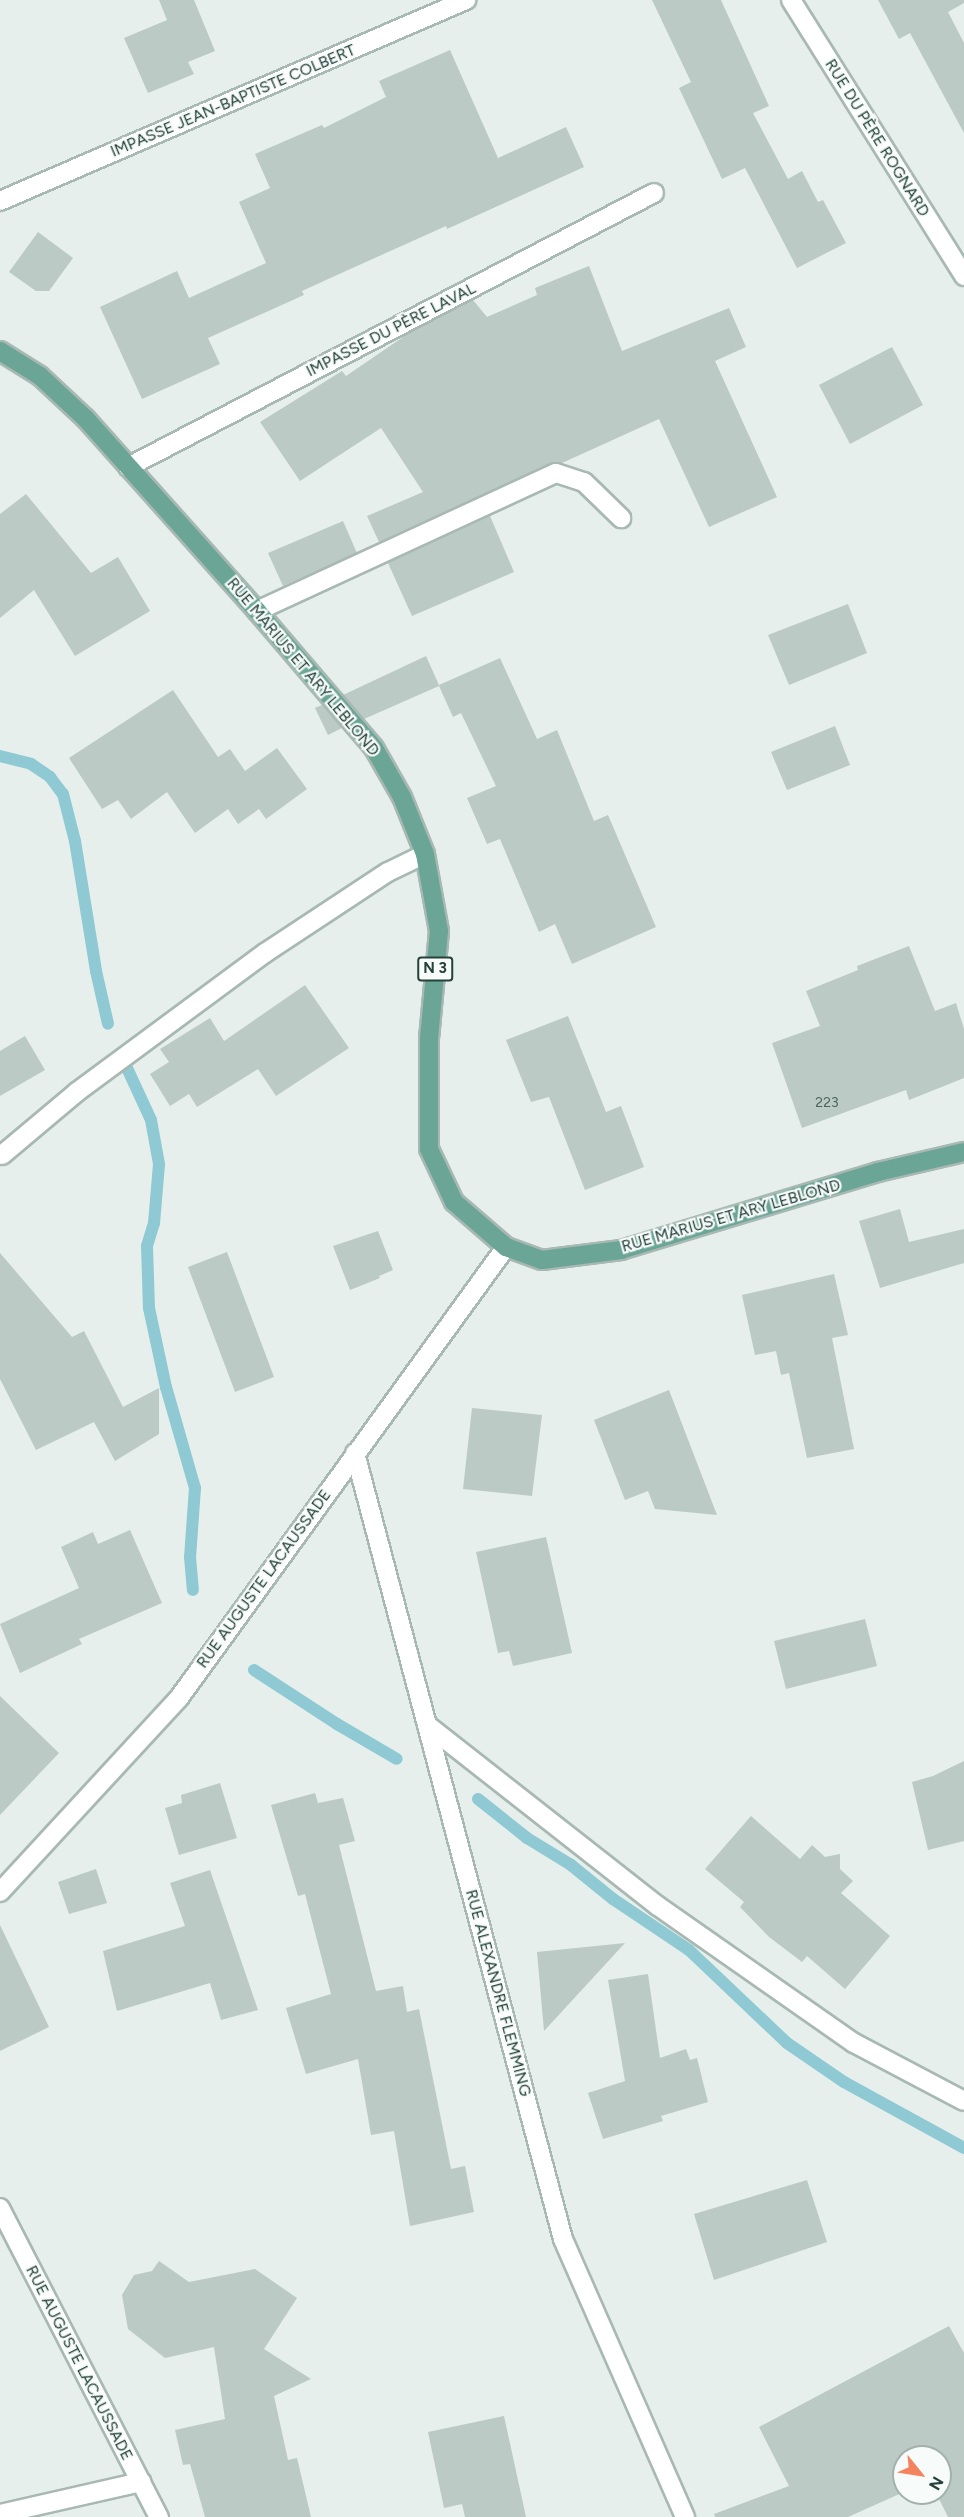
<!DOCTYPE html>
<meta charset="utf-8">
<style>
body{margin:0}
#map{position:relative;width:964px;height:2517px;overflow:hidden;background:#e6efeb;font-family:Figtree,sans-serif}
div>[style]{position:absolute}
.stream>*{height:12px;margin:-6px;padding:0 6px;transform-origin:6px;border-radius:6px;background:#8ec9d4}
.building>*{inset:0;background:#bbcac4}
.roads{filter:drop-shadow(2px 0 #a8b8b2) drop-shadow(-2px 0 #a8b8b2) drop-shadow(0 2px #a8b8b2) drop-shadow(0 -2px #a8b8b2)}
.service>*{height:18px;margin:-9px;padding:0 9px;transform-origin:9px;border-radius:9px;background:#fff}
.minor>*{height:18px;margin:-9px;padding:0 9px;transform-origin:9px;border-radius:9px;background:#fff}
.primary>*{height:18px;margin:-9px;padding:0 9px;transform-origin:9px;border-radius:9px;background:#6aa596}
span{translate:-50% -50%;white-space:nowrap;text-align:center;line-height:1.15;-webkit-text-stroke:4.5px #f7fbf9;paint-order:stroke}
.number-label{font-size:14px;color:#4a645c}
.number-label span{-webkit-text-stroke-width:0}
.shield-label span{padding:2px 4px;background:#f7fbf9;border:2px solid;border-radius:4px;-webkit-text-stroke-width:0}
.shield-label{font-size:15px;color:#24423a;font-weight:700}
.street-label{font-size:16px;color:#24423a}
.north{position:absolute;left:892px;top:2445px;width:60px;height:60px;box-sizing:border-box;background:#f7fbf9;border:2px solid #a3b1ad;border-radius:50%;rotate:120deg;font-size:16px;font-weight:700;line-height:24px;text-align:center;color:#24423a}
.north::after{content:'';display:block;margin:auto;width:21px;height:27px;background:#f4845f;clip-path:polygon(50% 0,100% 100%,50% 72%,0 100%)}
</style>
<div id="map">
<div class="stream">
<div style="left:0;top:756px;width:32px;rotate:14deg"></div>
<div style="left:31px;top:764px;width:23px;rotate:34deg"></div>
<div style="left:50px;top:777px;width:21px;rotate:53deg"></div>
<div style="left:63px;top:794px;width:49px;rotate:75.7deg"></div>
<div style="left:75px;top:841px;width:132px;rotate:80.8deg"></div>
<div style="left:96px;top:971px;width:54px;rotate:77.2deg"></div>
<div style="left:127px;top:1068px;width:57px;rotate:65.2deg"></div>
<div style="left:151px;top:1120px;width:45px;rotate:79.7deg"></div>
<div style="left:159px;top:1164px;width:59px;rotate:94.8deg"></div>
<div style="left:154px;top:1223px;width:24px;rotate:107deg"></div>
<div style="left:147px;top:1246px;width:62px;rotate:88.2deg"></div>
<div style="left:149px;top:1308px;width:81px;rotate:77.9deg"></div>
<div style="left:166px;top:1387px;width:105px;rotate:74deg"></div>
<div style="left:195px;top:1488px;width:69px;rotate:94.1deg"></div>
<div style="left:190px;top:1557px;width:33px;rotate:85deg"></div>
<div style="left:254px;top:1670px;width:99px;rotate:33deg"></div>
<div style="left:337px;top:1724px;width:69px;rotate:30.3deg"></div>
<div style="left:478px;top:1799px;width:63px;rotate:38.5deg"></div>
<div style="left:527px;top:1838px;width:52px;rotate:31.5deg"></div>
<div style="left:571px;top:1865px;width:54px;rotate:39deg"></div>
<div style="left:613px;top:1899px;width:92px;rotate:33.9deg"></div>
<div style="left:689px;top:1950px;width:135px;rotate:43.5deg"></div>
<div style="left:787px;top:2043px;width:69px;rotate:34.4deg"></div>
<div style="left:844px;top:2082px;width:137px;rotate:28.8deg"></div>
</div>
<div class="building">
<div style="clip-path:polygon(159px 0,194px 0,215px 51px,188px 62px,194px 74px,148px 93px,124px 38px,167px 20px)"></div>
<div style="clip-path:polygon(652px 0,721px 0,769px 106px,753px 113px,788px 179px,802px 171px,818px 202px,823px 200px,846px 243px,797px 268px,745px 168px,722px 179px,679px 88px,691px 82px)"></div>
<div style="clip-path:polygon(878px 0,964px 0,964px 3px,948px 12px,964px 43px,964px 133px,910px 33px,899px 39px)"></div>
<div style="clip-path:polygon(450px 50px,498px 158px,566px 127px,584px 167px,447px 229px,446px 226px,337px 275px,302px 291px,304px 295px,208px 338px,220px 364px,142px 399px,100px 307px,177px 271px,189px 298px,266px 263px,239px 202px,270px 188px,255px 154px,322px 125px,324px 128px,386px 97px,379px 81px)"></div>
<div style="clip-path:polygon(38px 232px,73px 258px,49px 291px,36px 291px,9px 272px)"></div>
<div style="clip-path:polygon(589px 266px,622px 351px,729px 308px,746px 347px,715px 361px,777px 497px,709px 527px,659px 419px,562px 463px,551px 463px,379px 542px,367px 516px,423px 492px,381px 428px,300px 481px,260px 422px,342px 371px,346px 376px,409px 333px,473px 300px,487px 317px,537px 295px,535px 288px)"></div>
<div style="clip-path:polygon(892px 347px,923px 405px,850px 444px,819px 385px)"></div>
<div style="clip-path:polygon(26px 494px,91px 573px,118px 557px,150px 611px,75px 656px,34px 590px,0 618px,0 514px)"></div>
<div style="clip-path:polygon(490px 516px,514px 572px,412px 616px,388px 563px)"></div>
<div style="clip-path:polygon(343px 521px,357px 553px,283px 586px,268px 553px)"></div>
<div style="clip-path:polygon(848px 604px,867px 653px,789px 685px,768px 635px)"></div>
<div style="clip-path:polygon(426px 656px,439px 685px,500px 658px,537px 739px,557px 730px,594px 821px,608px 815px,656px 927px,572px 964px,555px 924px,539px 932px,500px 839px,487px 844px,467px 798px,496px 786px,461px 713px,453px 717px,439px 686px,364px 719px,343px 695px)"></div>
<div style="clip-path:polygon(173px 690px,218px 757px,230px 749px,245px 771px,277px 748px,307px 789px,266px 819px,259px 809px,238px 824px,228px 809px,195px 833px,167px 792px,131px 819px,118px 800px,102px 809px,69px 758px)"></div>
<div style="clip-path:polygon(322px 705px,342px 728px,328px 735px,315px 708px)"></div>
<div style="clip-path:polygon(835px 726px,850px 765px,787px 790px,771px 752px)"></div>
<div style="clip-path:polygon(909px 946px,935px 1011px,956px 1003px,964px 1029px,964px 1078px,909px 1100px,906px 1090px,802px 1128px,772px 1043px,820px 1026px,806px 991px,858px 970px,857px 966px)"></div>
<div style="clip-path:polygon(305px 985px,349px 1048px,276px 1096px,258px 1069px,197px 1107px,189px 1094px,170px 1106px,150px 1074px,169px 1062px,160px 1049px,210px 1018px,224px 1041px)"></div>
<div style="clip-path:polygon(568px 1016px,606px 1112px,621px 1106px,644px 1167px,585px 1190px,549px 1097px,531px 1102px,506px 1040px)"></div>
<div style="clip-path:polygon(25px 1036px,45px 1070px,0 1096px,0 1051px)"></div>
<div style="clip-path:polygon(900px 1209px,909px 1242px,964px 1229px,964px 1263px,880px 1288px,859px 1221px)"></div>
<div style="clip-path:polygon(378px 1231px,393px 1270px,379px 1276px,380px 1278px,350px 1290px,333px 1246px)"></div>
<div style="clip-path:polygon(227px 1252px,274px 1377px,235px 1392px,188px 1267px)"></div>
<div style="clip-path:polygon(0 1253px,72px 1337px,84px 1331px,123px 1407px,159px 1388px,159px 1434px,115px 1461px,94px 1422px,36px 1450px,0 1379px)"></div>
<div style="clip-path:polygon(834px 1274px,848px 1335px,832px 1338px,854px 1449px,807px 1458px,789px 1373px,781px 1375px,776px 1351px,755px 1355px,742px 1295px)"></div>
<div style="clip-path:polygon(669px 1390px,717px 1515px,655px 1509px,648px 1491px,625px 1500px,594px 1420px)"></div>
<div style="clip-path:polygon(472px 1408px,542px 1415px,532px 1496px,463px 1489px)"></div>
<div style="clip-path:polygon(130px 1530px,162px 1603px,79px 1639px,82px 1644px,20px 1673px,0 1624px,79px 1588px,61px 1547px,93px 1532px,98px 1544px)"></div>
<div style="clip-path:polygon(546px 1537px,572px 1653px,513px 1666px,509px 1651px,498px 1653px,476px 1552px)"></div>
<div style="clip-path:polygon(865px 1619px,877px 1666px,786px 1689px,774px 1641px)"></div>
<div style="clip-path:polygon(0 1696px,59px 1753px,0 1815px)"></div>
<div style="clip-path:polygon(964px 1761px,964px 1841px,928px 1850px,912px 1782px,933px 1776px)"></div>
<div style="clip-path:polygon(220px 1783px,237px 1838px,179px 1855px,165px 1808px,182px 1803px,181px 1795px)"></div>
<div style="clip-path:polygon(315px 1793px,318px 1803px,343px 1798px,355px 1841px,339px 1845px,376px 1991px,403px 1986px,407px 2012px,419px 2009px,451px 2169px,465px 2166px,474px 2212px,410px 2226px,394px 2131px,371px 2135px,358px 2059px,306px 2074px,286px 2008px,331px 1994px,305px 1894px,298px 1896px,271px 1805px)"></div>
<div style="clip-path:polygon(751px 1816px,800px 1859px,812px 1845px,825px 1857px,840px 1854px,840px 1869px,853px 1881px,841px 1893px,890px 1936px,845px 1989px,807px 1956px,802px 1962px,769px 1937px,740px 1907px,744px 1902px,705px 1869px)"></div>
<div style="clip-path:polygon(96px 1869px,107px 1903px,69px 1914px,58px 1882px)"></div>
<div style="clip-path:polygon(210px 1870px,258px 2010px,221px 2020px,210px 1983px,117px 2011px,103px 1951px,185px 1926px,170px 1883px)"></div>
<div style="clip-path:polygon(0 1925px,49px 2027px,0 2051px)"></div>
<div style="clip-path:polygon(625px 1943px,544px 2031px,537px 1952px)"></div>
<div style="clip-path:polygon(648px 1974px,660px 2058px,686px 2049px,690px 2060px,697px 2058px,708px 2102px,661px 2116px,663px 2121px,603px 2139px,588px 2093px,625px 2081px,608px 1980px)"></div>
<div style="clip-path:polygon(807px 2180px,827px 2242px,714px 2280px,694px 2214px)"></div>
<div style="clip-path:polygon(159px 2261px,189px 2282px,255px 2269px,297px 2298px,264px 2349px,311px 2379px,274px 2396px,288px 2460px,297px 2458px,311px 2517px,205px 2517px,190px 2464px,183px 2465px,175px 2430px,225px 2419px,214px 2347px,165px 2358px,128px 2329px,122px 2295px,134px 2275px,152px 2271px)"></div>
<div style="clip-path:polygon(949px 2326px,964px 2353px,964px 2517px,948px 2517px,936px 2493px,940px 2493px,940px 2457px,904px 2457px,904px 2492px,848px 2517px,715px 2517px,714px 2514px,789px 2486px,759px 2427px)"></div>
<div style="clip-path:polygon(504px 2416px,526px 2517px,465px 2517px,462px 2504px,444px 2508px,428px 2432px)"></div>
</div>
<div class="roads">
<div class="service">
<div style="left:257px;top:611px;width:329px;rotate:-24.8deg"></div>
<div style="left:556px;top:473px;width:29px;rotate:18deg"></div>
<div style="left:584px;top:482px;width:52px;rotate:44.2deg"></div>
<div style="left:2px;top:1155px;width:98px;rotate:-40deg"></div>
<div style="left:77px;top:1092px;width:234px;rotate:-36.5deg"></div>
<div style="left:265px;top:953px;width:147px;rotate:-33.4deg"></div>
<div style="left:388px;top:872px;width:41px;rotate:-25.9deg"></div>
<div style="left:427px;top:1725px;width:293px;rotate:38.1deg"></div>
<div style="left:658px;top:1906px;width:239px;rotate:35deg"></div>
<div style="left:854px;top:2043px;width:124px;rotate:27.8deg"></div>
</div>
<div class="minor">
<div style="left:791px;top:0;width:326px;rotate:57.9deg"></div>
<div style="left:0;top:201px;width:508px;rotate:-23.33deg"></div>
<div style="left:128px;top:467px;width:593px;rotate:-27.52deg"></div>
<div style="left:355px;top:1453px;width:813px;rotate:75.18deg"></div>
<div style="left:563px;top:2239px;width:304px;rotate:66.3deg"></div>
<div style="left:0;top:1892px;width:264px;rotate:-47.3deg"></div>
<div style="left:179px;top:1698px;width:557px;rotate:-54.06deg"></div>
<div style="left:0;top:2208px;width:348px;rotate:62.8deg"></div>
<div style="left:0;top:2514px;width:145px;rotate:-12.8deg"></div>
</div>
<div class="primary">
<div style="left:0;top:351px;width:47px;rotate:32deg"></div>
<div style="left:40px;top:376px;width:63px;rotate:43.1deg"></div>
<div style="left:86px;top:419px;width:257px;rotate:48.3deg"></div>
<div style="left:257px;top:611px;width:180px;rotate:49.5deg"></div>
<div style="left:374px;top:748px;width:56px;rotate:60.3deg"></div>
<div style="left:402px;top:797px;width:61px;rotate:68deg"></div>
<div style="left:425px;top:854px;width:78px;rotate:79.7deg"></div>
<div style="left:439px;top:931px;width:108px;rotate:95.3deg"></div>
<div style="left:429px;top:1039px;width:110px;rotate:90deg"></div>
<div style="left:429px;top:1149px;width:59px;rotate:64.7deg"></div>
<div style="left:454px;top:1202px;width:69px;rotate:40.9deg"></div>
<div style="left:506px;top:1247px;width:38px;rotate:20deg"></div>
<div style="left:542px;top:1260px;width:80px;rotate:-7.2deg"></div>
<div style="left:621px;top:1250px;width:269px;rotate:-16.9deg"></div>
<div style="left:878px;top:1172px;width:88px;rotate:-13.1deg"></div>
</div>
</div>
<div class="number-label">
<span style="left:827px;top:1103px">223</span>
</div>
<div class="shield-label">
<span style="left:435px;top:969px">N 3</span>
</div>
<div class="street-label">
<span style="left:233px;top:101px;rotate:-23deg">IMPASSE JEAN-BAPTISTE COLBERT</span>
<span style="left:877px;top:138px;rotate:58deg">RUE DU PÈRE ROGNARD</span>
<span style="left:391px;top:330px;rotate:-27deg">IMPASSE DU PÈRE LAVAL</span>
<span style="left:303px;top:667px;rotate:50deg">RUE MARIUS ET ARY LEBLOND</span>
<span style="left:731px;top:1216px;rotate:-16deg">RUE MARIUS ET ARY LEBLOND</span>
<span style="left:264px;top:1579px;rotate:-54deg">RUE AUGUSTE LACAUSSADE</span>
<span style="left:498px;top:1993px;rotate:75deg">RUE ALEXANDRE FLEMMING</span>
<span style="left:79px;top:2363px;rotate:63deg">RUE AUGUSTE LACAUSSADE</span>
</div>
<div class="north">N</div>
</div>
